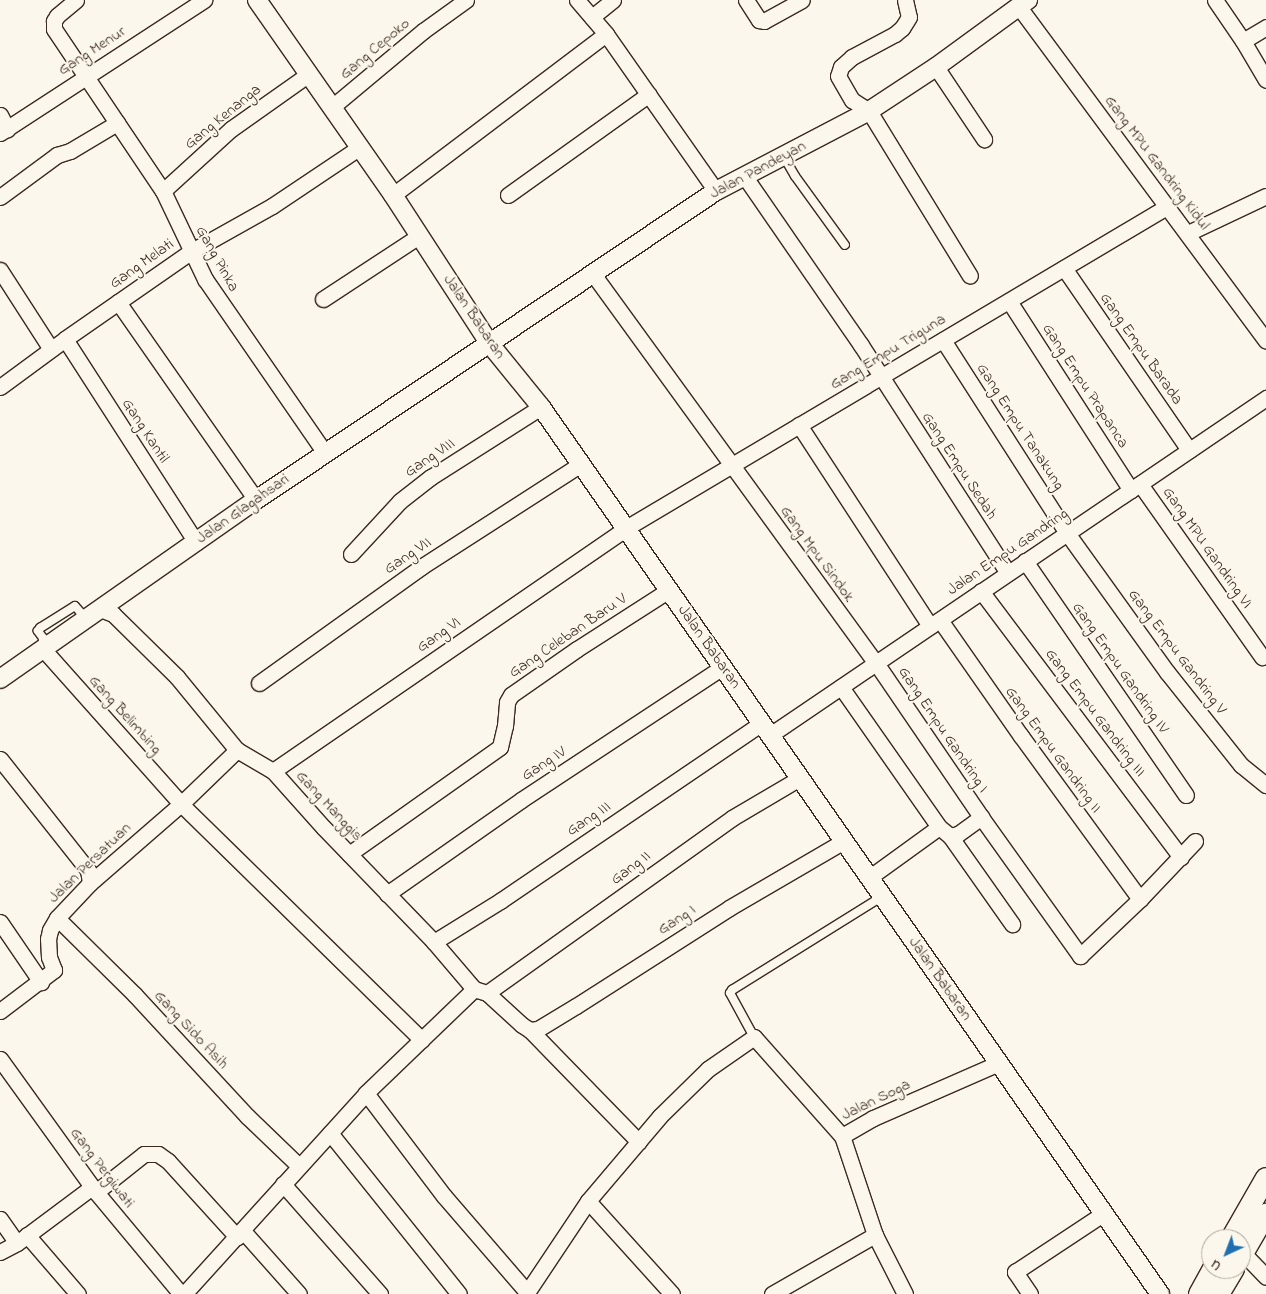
<!DOCTYPE html>
<style>
body{margin:0}
#map{position:relative;width:1266px;height:1294px;overflow:hidden;background:#fbf7ec;font-family:"Indie Flower",sans-serif}
div>[style]{position:absolute}
.roads{filter:drop-shadow(1px 0 #3b2a1e) drop-shadow(-1px 0 #3b2a1e) drop-shadow(0 1px #3b2a1e) drop-shadow(0 -1px #3b2a1e)}
.service>*{height:8px;margin:-4px;padding:0 4px;transform-origin:4px;border-radius:4px;background:#fbf7ec}
.minor>*{height:15px;margin:-7.5px;padding:0 7.5px;transform-origin:7.5px;border-radius:7.5px;background:#fbf7ec}
.tertiary>*{height:18px;margin:-9px;padding:0 9px;transform-origin:9px;border-radius:9px;background:#fbf7ec}
.secondary>*{height:20px;margin:-10px;padding:0 10px;transform-origin:10px;border-radius:10px;background:#fbf7ec}
span{translate:-50% -50%;white-space:nowrap;text-align:center;line-height:1.15;-webkit-text-stroke:4px #fbf7ec;paint-order:stroke}
.street-label{font-size:16px;color:#3b2a1e}
.north{position:absolute;left:1201px;top:1229px;width:50px;height:50px;box-sizing:border-box;background:#fbf7ec;border:1px solid #aea59a;border-radius:50%;rotate:223deg;font-size:14px;font-weight:700;line-height:20px;text-align:center;color:#3b2a1e}
.north::after{content:'';display:block;margin:auto;width:18px;height:22px;background:#1f6fb2;clip-path:polygon(50% 0,100% 100%,50% 72%,0 100%)}
</style>
<div id="map">
<div class="roads">
<div class="service">
<div style="left:784px;top:157px;width:22px;rotate:60deg"></div>
<div style="left:795px;top:176px;width:85px;rotate:54.1deg"></div>
<div style="left:43px;top:648px;width:10px;rotate:-90deg"></div>
<div style="left:43px;top:638px;width:9px;rotate:-126deg"></div>
<div style="left:38px;top:631px;width:4px;rotate:-56deg"></div>
<div style="left:40px;top:628px;width:41px;rotate:-32.2deg"></div>
<div style="left:75px;top:606px;width:9px;rotate:49deg"></div>
<div style="left:81px;top:613px;width:8px;rotate:97deg"></div>
<div style="left:754px;top:1037px;width:50px;rotate:-118.6deg"></div>
<div style="left:730px;top:993px;width:4px;rotate:-56deg"></div>
<div style="left:732px;top:990px;width:178px;rotate:-31.9deg"></div>
</div>
<div class="minor">
<div style="left:76px;top:0;width:25px;rotate:140deg"></div>
<div style="left:57px;top:16px;width:6px;rotate:121deg"></div>
<div style="left:54px;top:21px;width:8px;rotate:90deg"></div>
<div style="left:54px;top:29px;width:195px;rotate:56.1deg"></div>
<div style="left:163px;top:191px;width:98px;rotate:64.5deg"></div>
<div style="left:205px;top:279px;width:211px;rotate:55.4deg"></div>
<div style="left:577px;top:0;width:45px;rotate:49.5deg"></div>
<div style="left:606px;top:34px;width:192px;rotate:55deg"></div>
<div style="left:746px;top:0;width:24px;rotate:57deg"></div>
<div style="left:759px;top:20px;width:5px;rotate:11deg"></div>
<div style="left:764px;top:21px;width:43px;rotate:-28.9deg"></div>
<div style="left:905px;top:0;width:17px;rotate:77deg"></div>
<div style="left:909px;top:17px;width:13px;rotate:122deg"></div>
<div style="left:902px;top:28px;width:9px;rotate:139deg"></div>
<div style="left:895px;top:34px;width:49px;rotate:151.9deg"></div>
<div style="left:852px;top:57px;width:15px;rotate:138deg"></div>
<div style="left:841px;top:67px;width:9px;rotate:108deg"></div>
<div style="left:838px;top:76px;width:28px;rotate:60deg"></div>
<div style="left:852px;top:100px;width:20px;rotate:33deg"></div>
<div style="left:869px;top:111px;width:193px;rotate:58.5deg"></div>
<div style="left:1215px;top:0;width:50px;rotate:55.7deg"></div>
<div style="left:1243px;top:41px;width:45px;rotate:59.5deg"></div>
<div style="left:1019px;top:7px;width:415px;rotate:53.5deg"></div>
<div style="left:592px;top:17px;width:27px;rotate:-39deg"></div>
<div style="left:1243px;top:41px;width:27px;rotate:-31deg"></div>
<div style="left:936px;top:67px;width:87px;rotate:56.3deg"></div>
<div style="left:332px;top:107px;width:119px;rotate:-39.9deg"></div>
<div style="left:423px;top:31px;width:53px;rotate:-35.8deg"></div>
<div style="left:0;top:115px;width:16px;rotate:63deg"></div>
<div style="left:0;top:133px;width:244px;rotate:-33.1deg"></div>
<div style="left:745px;top:177px;width:204px;rotate:55.4deg"></div>
<div style="left:861px;top:345px;width:271px;rotate:57.2deg"></div>
<div style="left:163px;top:191px;width:92px;rotate:-42.4deg"></div>
<div style="left:231px;top:129px;width:95px;rotate:-35.2deg"></div>
<div style="left:393px;top:195px;width:267px;rotate:-37.1deg"></div>
<div style="left:508px;top:195px;width:173px;rotate:-35.6deg"></div>
<div style="left:0;top:197px;width:71px;rotate:-36.4deg"></div>
<div style="left:57px;top:155px;width:14px;rotate:-17deg"></div>
<div style="left:70px;top:151px;width:55px;rotate:-30.8deg"></div>
<div style="left:1188px;top:233px;width:86px;rotate:-25.4deg"></div>
<div style="left:1064px;top:268px;width:221px;rotate:55.5deg"></div>
<div style="left:0;top:270px;width:94px;rotate:57.2deg"></div>
<div style="left:593px;top:274px;width:481px;rotate:54deg"></div>
<div style="left:876px;top:663px;width:186px;rotate:55.7deg"></div>
<div style="left:981px;top:817px;width:171px;rotate:54.5deg"></div>
<div style="left:1080px;top:956px;width:83px;rotate:-43.5deg"></div>
<div style="left:1140px;top:899px;width:80px;rotate:-46.5deg"></div>
<div style="left:323px;top:299px;width:115px;rotate:-33.3deg"></div>
<div style="left:1009px;top:301px;width:225px;rotate:57.2deg"></div>
<div style="left:118px;top:302px;width:241px;rotate:55.1deg"></div>
<div style="left:65px;top:339px;width:242px;rotate:57.2deg"></div>
<div style="left:943px;top:340px;width:229px;rotate:57.3deg"></div>
<div style="left:1067px;top:533px;width:171px;rotate:54.3deg"></div>
<div style="left:1167px;top:672px;width:119px;rotate:51.5deg"></div>
<div style="left:1241px;top:765px;width:32px;rotate:39deg"></div>
<div style="left:0;top:387px;width:81px;rotate:-36.4deg"></div>
<div style="left:65px;top:339px;width:152px;rotate:-34.8deg"></div>
<div style="left:190px;top:252px;width:94px;rotate:-29.3deg"></div>
<div style="left:272px;top:206px;width:106px;rotate:-33.8deg"></div>
<div style="left:799px;top:425px;width:240px;rotate:56.9deg"></div>
<div style="left:1140px;top:484px;width:212px;rotate:54.8deg"></div>
<div style="left:351px;top:554px;width:72px;rotate:-47.2deg"></div>
<div style="left:400px;top:501px;width:39px;rotate:-38deg"></div>
<div style="left:431px;top:477px;width:130px;rotate:-32.5deg"></div>
<div style="left:1025px;top:561px;width:284px;rotate:55.5deg"></div>
<div style="left:981px;top:591px;width:333px;rotate:53.1deg"></div>
<div style="left:100px;top:609px;width:14px;rotate:21deg"></div>
<div style="left:113px;top:614px;width:90px;rotate:44.5deg"></div>
<div style="left:177px;top:677px;width:94px;rotate:50.6deg"></div>
<div style="left:237px;top:750px;width:42px;rotate:30.3deg"></div>
<div style="left:273px;top:771px;width:76px;rotate:48.2deg"></div>
<div style="left:324px;top:828px;width:158px;rotate:46deg"></div>
<div style="left:434px;top:942px;width:62px;rotate:49.6deg"></div>
<div style="left:474px;top:989px;width:14px;rotate:17deg"></div>
<div style="left:487px;top:993px;width:47px;rotate:42.4deg"></div>
<div style="left:522px;top:1025px;width:9px;rotate:32deg"></div>
<div style="left:530px;top:1030px;width:156px;rotate:45.8deg"></div>
<div style="left:940px;top:620px;width:141px;rotate:55.1deg"></div>
<div style="left:1021px;top:736px;width:202px;rotate:53.9deg"></div>
<div style="left:43px;top:649px;width:208px;rotate:48.3deg"></div>
<div style="left:181px;top:804px;width:337px;rotate:44.4deg"></div>
<div style="left:259px;top:683px;width:199px;rotate:-35.6deg"></div>
<div style="left:421px;top:567px;width:190px;rotate:-32.8deg"></div>
<div style="left:841px;top:687px;width:171px;rotate:55deg"></div>
<div style="left:770px;top:735px;width:600px;rotate:-34.19deg"></div>
<div style="left:0;top:759px;width:142px;rotate:51.6deg"></div>
<div style="left:88px;top:870px;width:13px;rotate:81deg"></div>
<div style="left:273px;top:771px;width:429px;rotate:-34.5deg"></div>
<div style="left:626px;top:528px;width:630px;rotate:-30.71deg"></div>
<div style="left:950px;top:836px;width:8px;rotate:-14deg"></div>
<div style="left:958px;top:834px;width:29px;rotate:-36deg"></div>
<div style="left:349px;top:854px;width:185px;rotate:-35.3deg"></div>
<div style="left:500px;top:747px;width:22px;rotate:-77deg"></div>
<div style="left:505px;top:726px;width:24px;rotate:-85deg"></div>
<div style="left:507px;top:702px;width:8px;rotate:-60deg"></div>
<div style="left:511px;top:695px;width:80px;rotate:-34.9deg"></div>
<div style="left:577px;top:649px;width:109px;rotate:-32.7deg"></div>
<div style="left:870px;top:877px;width:85px;rotate:-35.9deg"></div>
<div style="left:939px;top:827px;width:14px;rotate:39deg"></div>
<div style="left:950px;top:836px;width:108px;rotate:54.8deg"></div>
<div style="left:387px;top:894px;width:164px;rotate:-35deg"></div>
<div style="left:521px;top:800px;width:242px;rotate:-33.4deg"></div>
<div style="left:57px;top:918px;width:110px;rotate:44.6deg"></div>
<div style="left:135px;top:995px;width:165px;rotate:47.2deg"></div>
<div style="left:247px;top:1116px;width:72px;rotate:43.9deg"></div>
<div style="left:0;top:922px;width:73px;rotate:55.7deg"></div>
<div style="left:434px;top:942px;width:78px;rotate:-31.8deg"></div>
<div style="left:500px;top:901px;width:317px;rotate:-34.2deg"></div>
<div style="left:487px;top:993px;width:301px;rotate:-35.5deg"></div>
<div style="left:732px;top:818px;width:79px;rotate:-30.5deg"></div>
<div style="left:0;top:1011px;width:68px;rotate:-37.2deg"></div>
<div style="left:54px;top:970px;width:14px;rotate:-111deg"></div>
<div style="left:49px;top:957px;width:18px;rotate:-93deg"></div>
<div style="left:48px;top:939px;width:9px;rotate:-77deg"></div>
<div style="left:50px;top:930px;width:14px;rotate:-60deg"></div>
<div style="left:57px;top:918px;width:48px;rotate:-46.7deg"></div>
<div style="left:90px;top:883px;width:121px;rotate:-41deg"></div>
<div style="left:181px;top:804px;width:78px;rotate:-44deg"></div>
<div style="left:530px;top:1030px;width:8px;rotate:-7deg"></div>
<div style="left:538px;top:1029px;width:44px;rotate:-31.2deg"></div>
<div style="left:576px;top:1006px;width:182px;rotate:-32.6deg"></div>
<div style="left:729px;top:908px;width:133px;rotate:-30.2deg"></div>
<div style="left:0;top:1059px;width:164px;rotate:54.2deg"></div>
<div style="left:96px;top:1192px;width:133px;rotate:50.2deg"></div>
<div style="left:366px;top:1093px;width:129px;rotate:52.9deg"></div>
<div style="left:444px;top:1196px;width:127px;rotate:49.2deg"></div>
<div style="left:330px;top:1133px;width:206px;rotate:51.3deg"></div>
<div style="left:283px;top:1184px;width:147px;rotate:48.6deg"></div>
<div style="left:96px;top:1192px;width:61px;rotate:-38.4deg"></div>
<div style="left:144px;top:1154px;width:14px"></div>
<div style="left:158px;top:1154px;width:12px;rotate:35deg"></div>
<div style="left:168px;top:1161px;width:103px;rotate:47.8deg"></div>
<div style="left:588px;top:1201px;width:125px;rotate:47.9deg"></div>
<div style="left:0;top:1219px;width:29px;rotate:55deg"></div>
<div style="left:243px;top:1231px;width:84px;rotate:48.4deg"></div>
<div style="left:27px;top:1235px;width:78px;rotate:49.2deg"></div>
<div style="left:0;top:1252px;width:19px;rotate:-28deg"></div>
<div style="left:17px;top:1243px;width:94px;rotate:-36.7deg"></div>
<div style="left:1243px;top:1253px;width:33px;rotate:46deg"></div>
<div style="left:184px;top:1294px;width:271px;rotate:-47.8deg"></div>
<div style="left:366px;top:1093px;width:150px;rotate:-43.9deg"></div>
<div style="left:526px;top:1294px;width:112px;rotate:-56.3deg"></div>
<div style="left:588px;top:1201px;width:111px;rotate:-49.7deg"></div>
<div style="left:660px;top:1116px;width:67px;rotate:-44.4deg"></div>
<div style="left:708px;top:1069px;width:56px;rotate:-34.8deg"></div>
<div style="left:754px;top:1037px;width:132px;rotate:48.4deg"></div>
<div style="left:772px;top:1294px;width:119px;rotate:-29.8deg"></div>
<div style="left:905px;top:1294px;width:66px;rotate:-117deg"></div>
<div style="left:875px;top:1235px;width:104px;rotate:-108.4deg"></div>
<div style="left:842px;top:1136px;width:36px;rotate:-30deg"></div>
<div style="left:873px;top:1118px;width:137px;rotate:-23.6deg"></div>
<div style="left:1030px;top:1294px;width:27px;rotate:-124deg"></div>
<div style="left:1015px;top:1272px;width:107px;rotate:-33.5deg"></div>
</div>
<div class="tertiary">
<div style="left:257px;top:0;width:238px;rotate:55.1deg"></div>
<div style="left:393px;top:195px;width:176px;rotate:57deg"></div>
<div style="left:489px;top:343px;width:82px;rotate:50.9deg"></div>
<div style="left:541px;top:407px;width:1082px;rotate:55.09deg"></div>
<div style="left:0;top:679px;width:312px;rotate:-35deg"></div>
<div style="left:256px;top:500px;width:554px;rotate:-33.89deg"></div>
<div style="left:716px;top:191px;width:173px;rotate:-27.6deg"></div>
<div style="left:869px;top:111px;width:80px;rotate:-33.3deg"></div>
<div style="left:936px;top:67px;width:114px;rotate:-36.1deg"></div>
</div>
<div class="secondary">
<div style="left:1231px;top:1239px;width:70px;rotate:-60.2deg"></div>
<div style="left:1241px;top:1257px;width:50px;rotate:-59.8deg"></div>
<div style="left:1199px;top:1294px;width:29px;rotate:-61deg"></div>
<div style="left:1219px;top:1294px;width:29px;rotate:-59deg"></div>
</div>
</div>
<div class="street-label">
<span style="left:375px;top:49px;rotate:-40deg">Gang Cepoko</span>
<span style="left:92px;top:51px;rotate:-33deg">Gang Menur</span>
<span style="left:223px;top:117px;rotate:-39deg">Gang Kenanga</span>
<span style="left:1157px;top:163px;rotate:53deg">Gang MPU Gandring Kidul</span>
<span style="left:758px;top:170px;rotate:-28deg">Jalan Pandeyan</span>
<span style="left:217px;top:259px;rotate:61deg">Gang Pinka</span>
<span style="left:142px;top:264px;rotate:-35deg">Gang Melati</span>
<span style="left:474px;top:317px;rotate:56deg">Jalan Babaran</span>
<span style="left:1141px;top:349px;rotate:55deg">Gang Empu Barada</span>
<span style="left:888px;top:352px;rotate:-31deg">Gang Empu Triguna</span>
<span style="left:1085px;top:386px;rotate:57deg">Gang Empu Prapanca</span>
<span style="left:1020px;top:427px;rotate:57deg">Gang Empu Tanakung</span>
<span style="left:145px;top:431px;rotate:57deg">Gang Kantil</span>
<span style="left:430px;top:458px;rotate:-34deg">Gang VIII</span>
<span style="left:959px;top:466px;rotate:57deg">Gang Empu Sedah</span>
<span style="left:243px;top:509px;rotate:-35deg">Jalan Glagahsari</span>
<span style="left:1207px;top:548px;rotate:55deg">Gang MPU Gandring VI</span>
<span style="left:1008px;top:552px;rotate:-34deg">Jalan Empu Gandring</span>
<span style="left:817px;top:554px;rotate:54deg">Gang Mpu Sindok</span>
<span style="left:408px;top:556px;rotate:-34deg">Gang VII</span>
<span style="left:439px;top:635px;rotate:-35deg">Gang VI</span>
<span style="left:568px;top:636px;rotate:-34deg">Gang Celeban Baru V</span>
<span style="left:709px;top:647px;rotate:55deg">Jalan Babaran</span>
<span style="left:1177px;top:652px;rotate:53deg">Gang Empu Gandring V</span>
<span style="left:1120px;top:668px;rotate:55deg">Gang Empu Gandring IV</span>
<span style="left:1095px;top:713px;rotate:53deg">Gang Empu Gandring III</span>
<span style="left:125px;top:715px;rotate:48deg">Gang Belimbing</span>
<span style="left:943px;top:730px;rotate:56deg">Gang Empu Gandring I</span>
<span style="left:1053px;top:750px;rotate:54deg">Gang Empu Gandring II</span>
<span style="left:544px;top:764px;rotate:-33deg">Gang IV</span>
<span style="left:329px;top:806px;rotate:47deg">Gang Manggis</span>
<span style="left:589px;top:819px;rotate:-34deg">Gang III</span>
<span style="left:90px;top:863px;rotate:-44deg">Jalan Persatuan</span>
<span style="left:631px;top:868px;rotate:-37deg">Gang II</span>
<span style="left:677px;top:920px;rotate:-33deg">Gang I</span>
<span style="left:940px;top:979px;rotate:55deg">Jalan Babaran</span>
<span style="left:191px;top:1030px;rotate:47deg">Gang Sido Asih</span>
<span style="left:876px;top:1100px;rotate:-26deg">Jalan Soga</span>
<span style="left:102px;top:1168px;rotate:53deg">Gang Pergiwati</span>
</div>
<div class="north">U</div>
</div>
